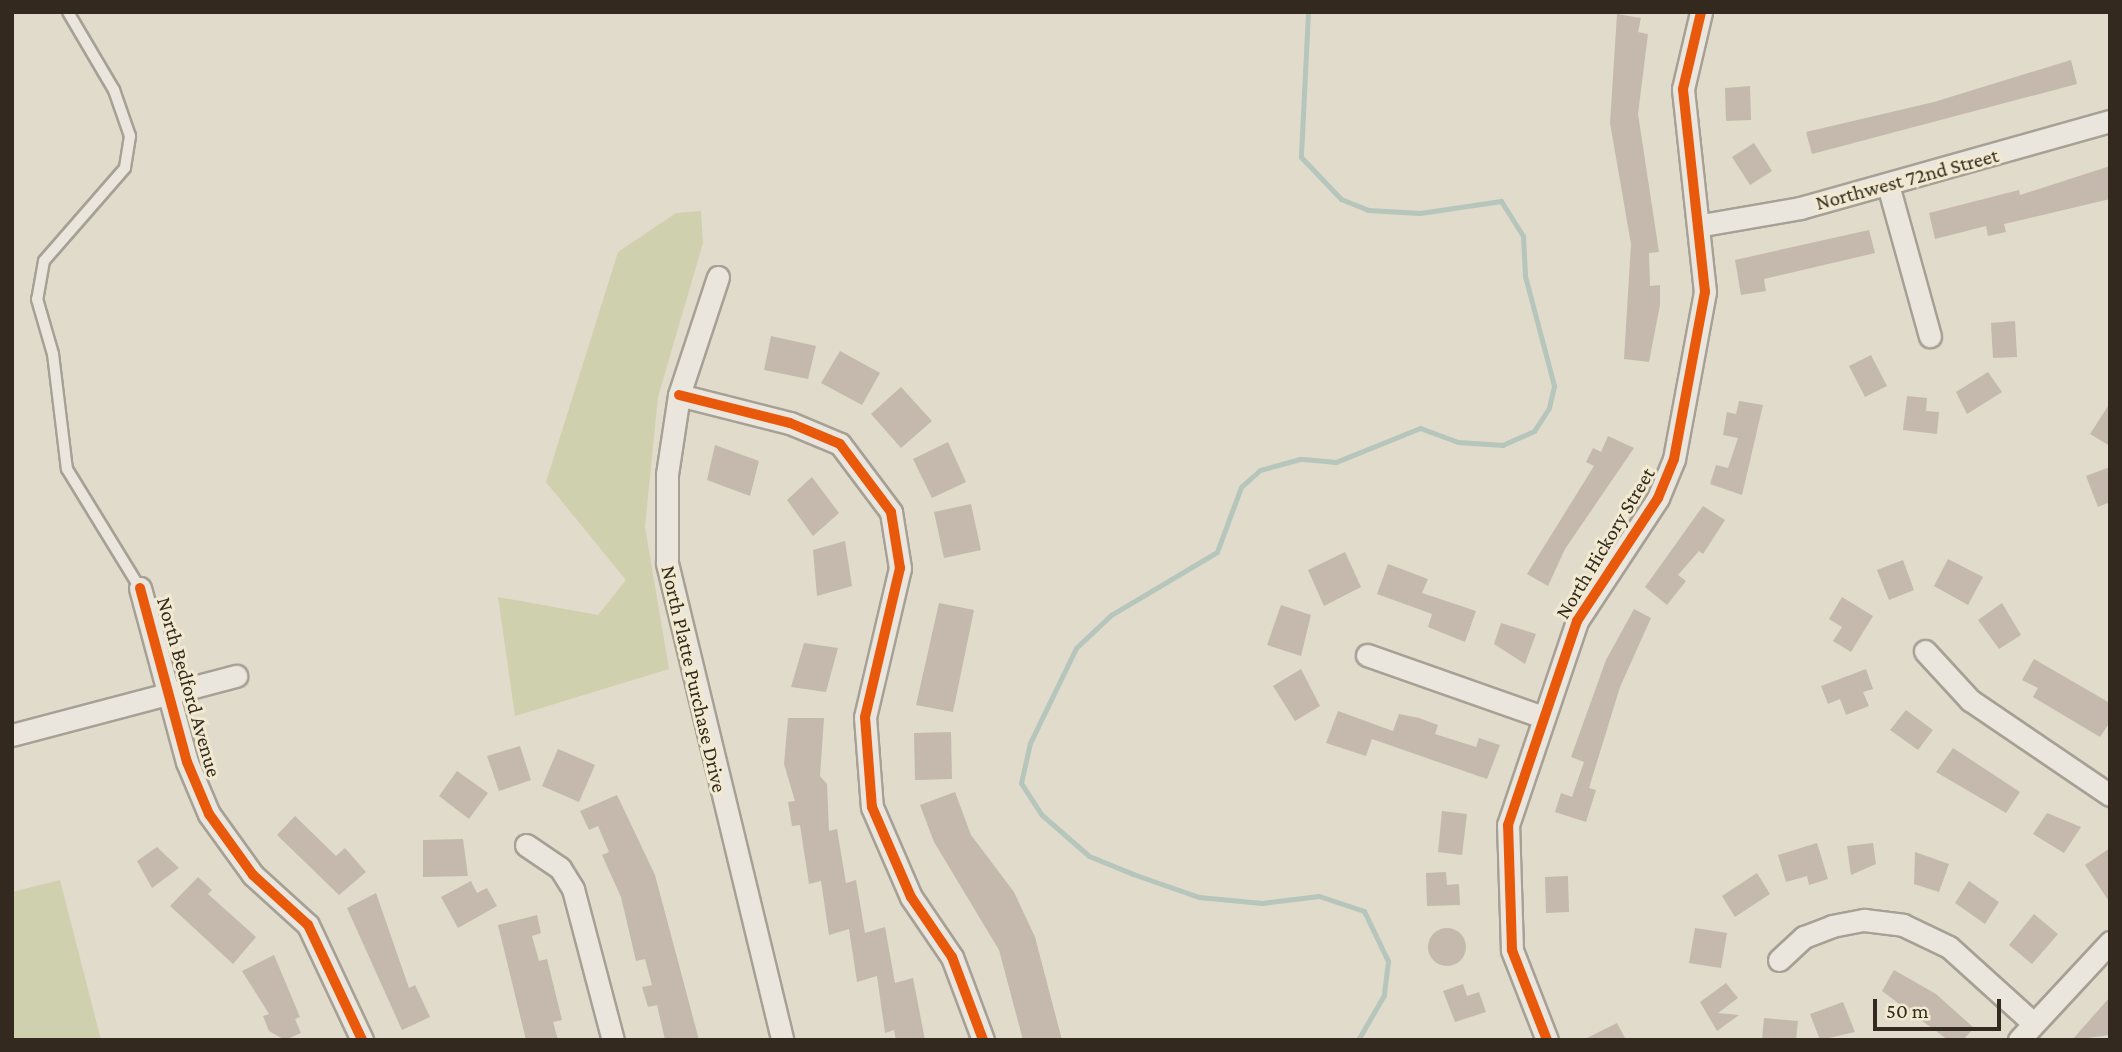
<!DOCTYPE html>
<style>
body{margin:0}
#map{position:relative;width:2122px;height:1052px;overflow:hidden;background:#e1dbcb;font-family:"Crimson Pro",serif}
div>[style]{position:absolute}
.green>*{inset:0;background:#cfd0ae}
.stream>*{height:5px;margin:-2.5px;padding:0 2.5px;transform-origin:2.5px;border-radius:2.5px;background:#b6c6bc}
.building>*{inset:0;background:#c4b9ac}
.round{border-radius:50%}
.roads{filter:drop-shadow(2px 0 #a6a095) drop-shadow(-2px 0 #a6a095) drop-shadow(0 2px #a6a095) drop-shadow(0 -2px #a6a095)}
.service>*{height:10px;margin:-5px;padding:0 5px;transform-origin:5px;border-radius:5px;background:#eae6dd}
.minor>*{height:21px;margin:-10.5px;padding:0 10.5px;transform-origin:10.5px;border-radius:10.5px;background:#eae6dd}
.cycleway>*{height:10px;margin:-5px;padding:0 5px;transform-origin:5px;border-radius:5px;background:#e8590c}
span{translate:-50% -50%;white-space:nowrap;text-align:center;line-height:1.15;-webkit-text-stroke:6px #f2e9d1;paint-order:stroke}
.street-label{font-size:21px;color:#33291e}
.frame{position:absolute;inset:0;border:14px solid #33291e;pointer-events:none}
.scale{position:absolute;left:1873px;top:999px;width:128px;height:32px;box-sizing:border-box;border:4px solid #33291e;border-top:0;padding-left:9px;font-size:21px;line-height:24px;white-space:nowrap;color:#33291e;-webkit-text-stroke:5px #f2e9d1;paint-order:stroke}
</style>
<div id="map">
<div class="green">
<div style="clip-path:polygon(701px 211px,703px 243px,658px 397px,645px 527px,669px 669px,515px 716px,498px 597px,598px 615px,626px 580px,546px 482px,618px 252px,676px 213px)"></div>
<div style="clip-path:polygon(60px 880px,101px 1040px,12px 1040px,12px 892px)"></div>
</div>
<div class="stream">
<div style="left:1308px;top:12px;width:145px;rotate:92.8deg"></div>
<div style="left:1301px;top:157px;width:58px;rotate:46.4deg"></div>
<div style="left:1341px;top:199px;width:29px;rotate:22deg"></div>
<div style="left:1368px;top:210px;width:52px;rotate:3.3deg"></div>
<div style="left:1420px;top:213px;width:82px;rotate:-8.4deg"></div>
<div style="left:1501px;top:201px;width:41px;rotate:57.8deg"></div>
<div style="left:1523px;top:236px;width:40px;rotate:87.1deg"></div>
<div style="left:1525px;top:276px;width:114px;rotate:75.2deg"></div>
<div style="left:1554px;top:386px;width:23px;rotate:103deg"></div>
<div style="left:1549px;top:408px;width:27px;rotate:123deg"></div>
<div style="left:1534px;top:431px;width:34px;rotate:156deg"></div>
<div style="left:1503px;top:445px;width:45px;rotate:-176.2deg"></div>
<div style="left:1458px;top:442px;width:40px;rotate:-159.8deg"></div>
<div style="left:1420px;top:428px;width:91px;rotate:158deg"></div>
<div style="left:1336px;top:462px;width:36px;rotate:-175deg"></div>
<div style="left:1300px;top:459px;width:41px;rotate:164.6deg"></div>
<div style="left:1260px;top:470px;width:25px;rotate:138deg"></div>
<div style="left:1241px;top:487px;width:69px;rotate:110.3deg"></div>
<div style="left:1217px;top:552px;width:123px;rotate:149.3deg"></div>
<div style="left:1111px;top:615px;width:48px;rotate:136.7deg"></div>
<div style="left:1076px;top:648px;width:106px;rotate:115.8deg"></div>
<div style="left:1030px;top:743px;width:41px;rotate:102.7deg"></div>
<div style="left:1021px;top:783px;width:38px;rotate:57deg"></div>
<div style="left:1042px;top:815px;width:62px;rotate:41.1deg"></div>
<div style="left:1089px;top:856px;width:48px;rotate:22.2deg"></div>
<div style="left:1133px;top:874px;width:70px;rotate:19.2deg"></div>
<div style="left:1199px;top:897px;width:63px;rotate:5.4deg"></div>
<div style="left:1262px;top:903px;width:57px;rotate:-7deg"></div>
<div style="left:1319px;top:896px;width:47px;rotate:18.4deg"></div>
<div style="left:1364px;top:911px;width:55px;rotate:64.4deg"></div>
<div style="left:1388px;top:961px;width:34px;rotate:97deg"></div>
<div style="left:1384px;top:995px;width:52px;rotate:120deg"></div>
</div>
<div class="building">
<div style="clip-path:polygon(1617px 14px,1641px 18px,1638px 32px,1648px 34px,1638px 114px,1659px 252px,1649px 253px,1650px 286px,1660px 285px,1660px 305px,1649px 362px,1624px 359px,1631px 244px,1610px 123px)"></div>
<div style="clip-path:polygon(2071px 60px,2077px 84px,1812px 154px,1806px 132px,1934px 102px)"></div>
<div style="clip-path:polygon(1750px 86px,1751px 120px,1726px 121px,1725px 88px)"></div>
<div style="clip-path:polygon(1754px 143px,1772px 171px,1750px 185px,1732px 157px)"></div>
<div style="clip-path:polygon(2110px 166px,2110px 199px,2004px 224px,2006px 232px,1988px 236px,1986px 226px,1935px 239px,1929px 213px,2019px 190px,2020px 195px)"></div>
<div style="clip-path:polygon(1869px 230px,1875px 253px,1764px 279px,1766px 291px,1741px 295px,1735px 260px)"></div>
<div style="clip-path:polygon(2015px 321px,2017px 357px,1993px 358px,1991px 323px)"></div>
<div style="clip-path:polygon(771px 336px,816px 346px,808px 379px,764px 370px)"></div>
<div style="clip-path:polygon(840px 351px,880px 373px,862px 405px,821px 383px)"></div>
<div style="clip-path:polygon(1871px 355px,1887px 386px,1865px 397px,1849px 366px)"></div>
<div style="clip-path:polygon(1988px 372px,2002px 392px,1967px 414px,1956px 392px)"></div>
<div style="clip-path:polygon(901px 387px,932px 421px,901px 448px,871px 414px)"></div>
<div style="clip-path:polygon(1907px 396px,1927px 398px,1926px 411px,1939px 412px,1937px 434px,1903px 430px)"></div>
<div style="clip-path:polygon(1739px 401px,1763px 405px,1742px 495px,1710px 484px,1716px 465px,1728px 468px,1738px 438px,1723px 435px,1727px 412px,1736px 414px)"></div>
<div style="clip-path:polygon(2110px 403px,2110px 446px,2090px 434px)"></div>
<div style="clip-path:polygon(1608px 436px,1634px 448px,1565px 549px,1548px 586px,1527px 574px,1594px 466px,1586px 462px,1593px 448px,1601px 452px)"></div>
<div style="clip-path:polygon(948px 442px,966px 482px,932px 498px,913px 459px)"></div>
<div style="clip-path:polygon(715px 445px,759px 461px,750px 496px,707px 480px)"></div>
<div style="clip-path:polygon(2110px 467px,2110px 502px,2098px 507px,2086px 476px)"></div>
<div style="clip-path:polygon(812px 477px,839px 513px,813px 536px,787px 500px)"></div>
<div style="clip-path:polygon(971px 504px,981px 550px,944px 558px,934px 512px)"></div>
<div style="clip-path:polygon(1703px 506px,1725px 520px,1703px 554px,1699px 551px,1678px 575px,1686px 581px,1667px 605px,1645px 587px)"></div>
<div style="clip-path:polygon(845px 541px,852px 586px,817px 596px,813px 550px)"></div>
<div style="clip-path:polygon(1345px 552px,1361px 587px,1324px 606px,1308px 570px)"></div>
<div style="clip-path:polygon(1948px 559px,1983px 577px,1968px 605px,1934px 586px)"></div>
<div style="clip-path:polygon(1903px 560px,1914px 590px,1889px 600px,1877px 570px)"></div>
<div style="clip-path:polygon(1388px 564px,1428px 579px,1422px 593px,1476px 611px,1465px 642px,1428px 627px,1432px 614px,1377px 594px)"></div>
<div style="clip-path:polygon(1842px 597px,1873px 616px,1851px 652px,1833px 641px,1842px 627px,1829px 619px)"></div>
<div style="clip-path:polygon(939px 603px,974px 610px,953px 712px,916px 705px)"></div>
<div style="clip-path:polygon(2002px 603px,2021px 635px,1999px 649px,1978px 620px)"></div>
<div style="clip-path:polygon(1281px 605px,1311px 615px,1301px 656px,1267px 645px)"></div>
<div style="clip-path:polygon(1634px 609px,1651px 618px,1620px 687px,1589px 788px,1596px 790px,1586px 822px,1555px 812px,1561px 793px,1572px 797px,1584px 762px,1571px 757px,1606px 660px)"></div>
<div style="clip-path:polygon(1501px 623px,1536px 634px,1525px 664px,1494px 644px)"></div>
<div style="clip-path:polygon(804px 643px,838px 648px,826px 692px,791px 687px)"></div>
<div style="clip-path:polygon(2034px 659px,2110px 703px,2110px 722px,2100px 737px,2033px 697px,2038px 688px,2022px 680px)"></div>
<div style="clip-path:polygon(1301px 669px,1320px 706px,1295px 721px,1273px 686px)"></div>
<div style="clip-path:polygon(1866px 669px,1873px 689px,1863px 692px,1869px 706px,1846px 715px,1840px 699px,1828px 704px,1821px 686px)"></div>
<div style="clip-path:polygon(1906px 710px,1933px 730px,1918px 750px,1890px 730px)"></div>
<div style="clip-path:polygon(1338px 711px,1393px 731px,1399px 714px,1419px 718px,1438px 725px,1435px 734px,1476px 747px,1479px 738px,1500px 745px,1487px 779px,1372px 739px,1366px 756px,1326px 743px)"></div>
<div style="clip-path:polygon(788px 718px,824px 718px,820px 776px,827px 784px,829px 831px,837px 829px,846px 883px,856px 880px,865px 933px,885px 927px,895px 983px,913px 978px,925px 1040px,896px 1040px,894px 1030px,885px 1033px,877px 976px,857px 982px,849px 929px,829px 935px,821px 881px,809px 884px,800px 825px,792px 826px,788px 802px,795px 801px,784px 764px)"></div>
<div style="clip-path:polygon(951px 732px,952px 779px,915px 780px,914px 733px)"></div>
<div style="clip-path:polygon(520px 746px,531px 780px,499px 791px,487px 756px)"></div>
<div style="clip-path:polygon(1953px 748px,2020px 792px,2006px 813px,1936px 772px)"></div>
<div style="clip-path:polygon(558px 749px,595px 765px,579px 802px,542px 786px)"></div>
<div style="clip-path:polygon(457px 771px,488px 793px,469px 819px,439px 796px)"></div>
<div style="clip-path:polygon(955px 792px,971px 835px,1014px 892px,1035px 937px,1062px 1040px,1023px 1040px,999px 950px,934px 842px,920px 805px)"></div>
<div style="clip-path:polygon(617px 795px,655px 875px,699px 1040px,665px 1040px,657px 1005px,648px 1007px,642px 987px,652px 985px,645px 959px,636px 961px,621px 897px,602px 855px,609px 852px,598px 826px,589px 830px,580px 811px)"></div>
<div style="clip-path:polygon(1442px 811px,1467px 814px,1462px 855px,1438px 852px)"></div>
<div style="clip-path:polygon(2047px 813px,2081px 827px,2064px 853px,2033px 834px)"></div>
<div style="clip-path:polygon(295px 816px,336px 856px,345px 848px,366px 872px,339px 895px,277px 835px)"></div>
<div style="clip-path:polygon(463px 839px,468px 876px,423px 877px,423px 840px)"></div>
<div style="clip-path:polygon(1817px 843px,1828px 879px,1809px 885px,1807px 876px,1786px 882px,1778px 855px)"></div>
<div style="clip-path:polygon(1873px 843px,1876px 864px,1851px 875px,1847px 846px)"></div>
<div style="clip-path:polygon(157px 847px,179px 868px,152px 888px,137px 861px)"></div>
<div style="clip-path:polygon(2110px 848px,2110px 903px,2085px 865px)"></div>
<div style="clip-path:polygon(1915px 852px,1949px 864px,1939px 892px,1914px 884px)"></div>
<div style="clip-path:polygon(1446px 872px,1447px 885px,1459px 884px,1460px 905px,1427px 906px,1426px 873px)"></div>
<div style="clip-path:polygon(1757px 873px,1770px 894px,1735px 917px,1722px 896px)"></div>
<div style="clip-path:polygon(1568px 876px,1569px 912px,1546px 913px,1545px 877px)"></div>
<div style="clip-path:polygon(198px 877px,212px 890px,208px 894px,256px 937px,233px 964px,170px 906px)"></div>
<div style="clip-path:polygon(471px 881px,477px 893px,487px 888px,497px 906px,458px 928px,441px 897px)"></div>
<div style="clip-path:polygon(1969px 881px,1999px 902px,1985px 924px,1955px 903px)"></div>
<div style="clip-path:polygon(376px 893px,409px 988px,415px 985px,430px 1017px,402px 1030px,347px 908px)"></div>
<div style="clip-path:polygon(2034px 914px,2058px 934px,2032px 964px,2009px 945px)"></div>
<div style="clip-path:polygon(537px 915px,541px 933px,532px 936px,539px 961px,547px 959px,562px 1020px,553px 1022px,558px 1040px,526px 1040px,498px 925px)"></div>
<div style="clip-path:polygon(1695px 928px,1727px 933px,1721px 968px,1689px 963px)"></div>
<div class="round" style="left:1428px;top:928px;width:38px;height:38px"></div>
<div style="clip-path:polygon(274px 955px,300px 1017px,295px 1019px,301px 1033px,285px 1040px,269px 1031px,263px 1016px,269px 1014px,242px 971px)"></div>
<div style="clip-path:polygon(1894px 970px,1936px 994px,1974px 1028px,1963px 1040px,1948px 1040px,1882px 991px)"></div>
<div style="clip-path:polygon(1726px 983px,1738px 998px,1718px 1013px,1739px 1015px,1717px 1031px,1700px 1002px)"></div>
<div style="clip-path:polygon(1463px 984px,1467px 996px,1479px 992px,1486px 1012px,1455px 1022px,1443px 991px)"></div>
<div style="clip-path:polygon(2110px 997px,2110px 1035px,2072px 1040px)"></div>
<div style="clip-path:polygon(1843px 1002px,1855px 1032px,1820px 1040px,1810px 1014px)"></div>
<div style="clip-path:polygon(1764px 1018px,1798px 1021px,1796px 1040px,1762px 1040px)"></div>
<div style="clip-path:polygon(1617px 1023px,1626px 1040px,1583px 1040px)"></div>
</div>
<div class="roads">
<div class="service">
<div style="left:68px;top:12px;width:91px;rotate:59.5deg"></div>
<div style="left:114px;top:90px;width:49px;rotate:70.8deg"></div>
<div style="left:130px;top:136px;width:32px;rotate:99deg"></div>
<div style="left:125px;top:168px;width:123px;rotate:131.1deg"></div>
<div style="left:44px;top:261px;width:39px;rotate:100deg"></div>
<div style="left:37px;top:299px;width:57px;rotate:73.8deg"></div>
<div style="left:53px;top:354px;width:116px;rotate:83.1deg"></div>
<div style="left:67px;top:469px;width:140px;rotate:58.5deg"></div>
</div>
<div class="minor">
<div style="left:1888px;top:185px;width:157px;rotate:74.5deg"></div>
<div style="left:1702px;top:225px;width:99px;rotate:-9.8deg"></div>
<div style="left:1800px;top:208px;width:322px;rotate:-15.7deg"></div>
<div style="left:718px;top:277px;width:124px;rotate:108.3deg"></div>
<div style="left:679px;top:395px;width:80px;rotate:98.6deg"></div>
<div style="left:667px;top:474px;width:89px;rotate:90deg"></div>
<div style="left:667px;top:563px;width:491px;rotate:76.4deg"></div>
<div style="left:679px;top:395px;width:114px;rotate:14.2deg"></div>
<div style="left:790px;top:423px;width:54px;rotate:22.8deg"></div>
<div style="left:840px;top:444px;width:85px;rotate:53.1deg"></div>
<div style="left:891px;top:512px;width:57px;rotate:80.9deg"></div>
<div style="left:900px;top:568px;width:153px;rotate:103.2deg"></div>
<div style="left:865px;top:717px;width:90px;rotate:85.6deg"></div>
<div style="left:872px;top:807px;width:98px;rotate:66.6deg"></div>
<div style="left:911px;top:897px;width:73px;rotate:55.7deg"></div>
<div style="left:952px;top:957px;width:89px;rotate:69.5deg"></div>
<div style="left:140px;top:588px;width:180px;rotate:74.9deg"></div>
<div style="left:187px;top:762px;width:56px;rotate:67.1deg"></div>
<div style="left:209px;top:814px;width:75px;rotate:54.2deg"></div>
<div style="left:253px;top:875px;width:74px;rotate:42.3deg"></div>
<div style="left:308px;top:925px;width:127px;rotate:64.8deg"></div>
<div style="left:1925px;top:651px;width:67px;rotate:47.4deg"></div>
<div style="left:1970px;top:700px;width:169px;rotate:34.2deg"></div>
<div style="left:1367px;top:655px;width:187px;rotate:19.4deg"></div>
<div style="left:12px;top:735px;width:232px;rotate:-14.8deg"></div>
<div style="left:526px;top:845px;width:41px;rotate:34.1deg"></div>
<div style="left:560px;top:868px;width:25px;rotate:58deg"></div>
<div style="left:573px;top:889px;width:156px;rotate:75.2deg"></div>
<div style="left:1779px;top:960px;width:34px;rotate:-43deg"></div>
<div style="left:1804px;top:937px;width:30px;rotate:-21deg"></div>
<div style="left:1832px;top:926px;width:33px;rotate:-11deg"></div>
<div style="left:1864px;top:920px;width:39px;rotate:7deg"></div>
<div style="left:1903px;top:925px;width:51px;rotate:25.6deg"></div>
<div style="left:1949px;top:947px;width:113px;rotate:42.1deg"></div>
<div style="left:1547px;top:1040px;width:97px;rotate:-111.3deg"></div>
<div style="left:1512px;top:950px;width:125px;rotate:-91.8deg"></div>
<div style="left:1508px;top:825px;width:215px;rotate:-71.3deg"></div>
<div style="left:1577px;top:621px;width:147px;rotate:-56.6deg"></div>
<div style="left:1658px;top:498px;width:42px;rotate:-67.7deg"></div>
<div style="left:1674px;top:459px;width:170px;rotate:-79.5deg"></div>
<div style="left:1705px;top:292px;width:204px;rotate:-96.2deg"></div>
<div style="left:1683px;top:89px;width:79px;rotate:-76.8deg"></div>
<div style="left:2019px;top:1040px;width:134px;rotate:-47.1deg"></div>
</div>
</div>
<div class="cycleway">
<div style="left:679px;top:395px;width:114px;rotate:14.2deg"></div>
<div style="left:790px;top:423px;width:54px;rotate:22.8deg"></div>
<div style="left:840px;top:444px;width:85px;rotate:53.1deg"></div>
<div style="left:891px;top:512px;width:57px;rotate:80.9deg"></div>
<div style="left:900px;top:568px;width:153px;rotate:103.2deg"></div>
<div style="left:865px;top:717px;width:90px;rotate:85.6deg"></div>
<div style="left:872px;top:807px;width:98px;rotate:66.6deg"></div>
<div style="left:911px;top:897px;width:73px;rotate:55.7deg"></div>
<div style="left:952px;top:957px;width:89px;rotate:69.5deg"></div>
<div style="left:140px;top:588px;width:180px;rotate:74.9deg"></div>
<div style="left:187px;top:762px;width:56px;rotate:67.1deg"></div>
<div style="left:209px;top:814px;width:75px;rotate:54.2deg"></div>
<div style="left:253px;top:875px;width:74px;rotate:42.3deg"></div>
<div style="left:308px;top:925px;width:127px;rotate:64.8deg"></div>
<div style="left:1547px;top:1040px;width:97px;rotate:-111.3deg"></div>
<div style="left:1512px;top:950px;width:125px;rotate:-91.8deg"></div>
<div style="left:1508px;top:825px;width:215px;rotate:-71.3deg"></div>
<div style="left:1577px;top:621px;width:147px;rotate:-56.6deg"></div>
<div style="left:1658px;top:498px;width:42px;rotate:-67.7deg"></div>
<div style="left:1674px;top:459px;width:170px;rotate:-79.5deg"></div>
<div style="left:1705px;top:292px;width:204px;rotate:-96.2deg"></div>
<div style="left:1683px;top:89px;width:79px;rotate:-76.8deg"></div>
</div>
<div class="street-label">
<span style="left:1907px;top:179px;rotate:-15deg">Northwest 72nd Street</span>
<span style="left:1605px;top:543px;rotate:-59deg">North Hickory Street</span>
<span style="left:694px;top:679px;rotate:77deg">North Platte Purchase Drive</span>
<span style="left:189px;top:687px;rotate:74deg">North Bedford Avenue</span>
</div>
<div class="frame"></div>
<div class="scale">50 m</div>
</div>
